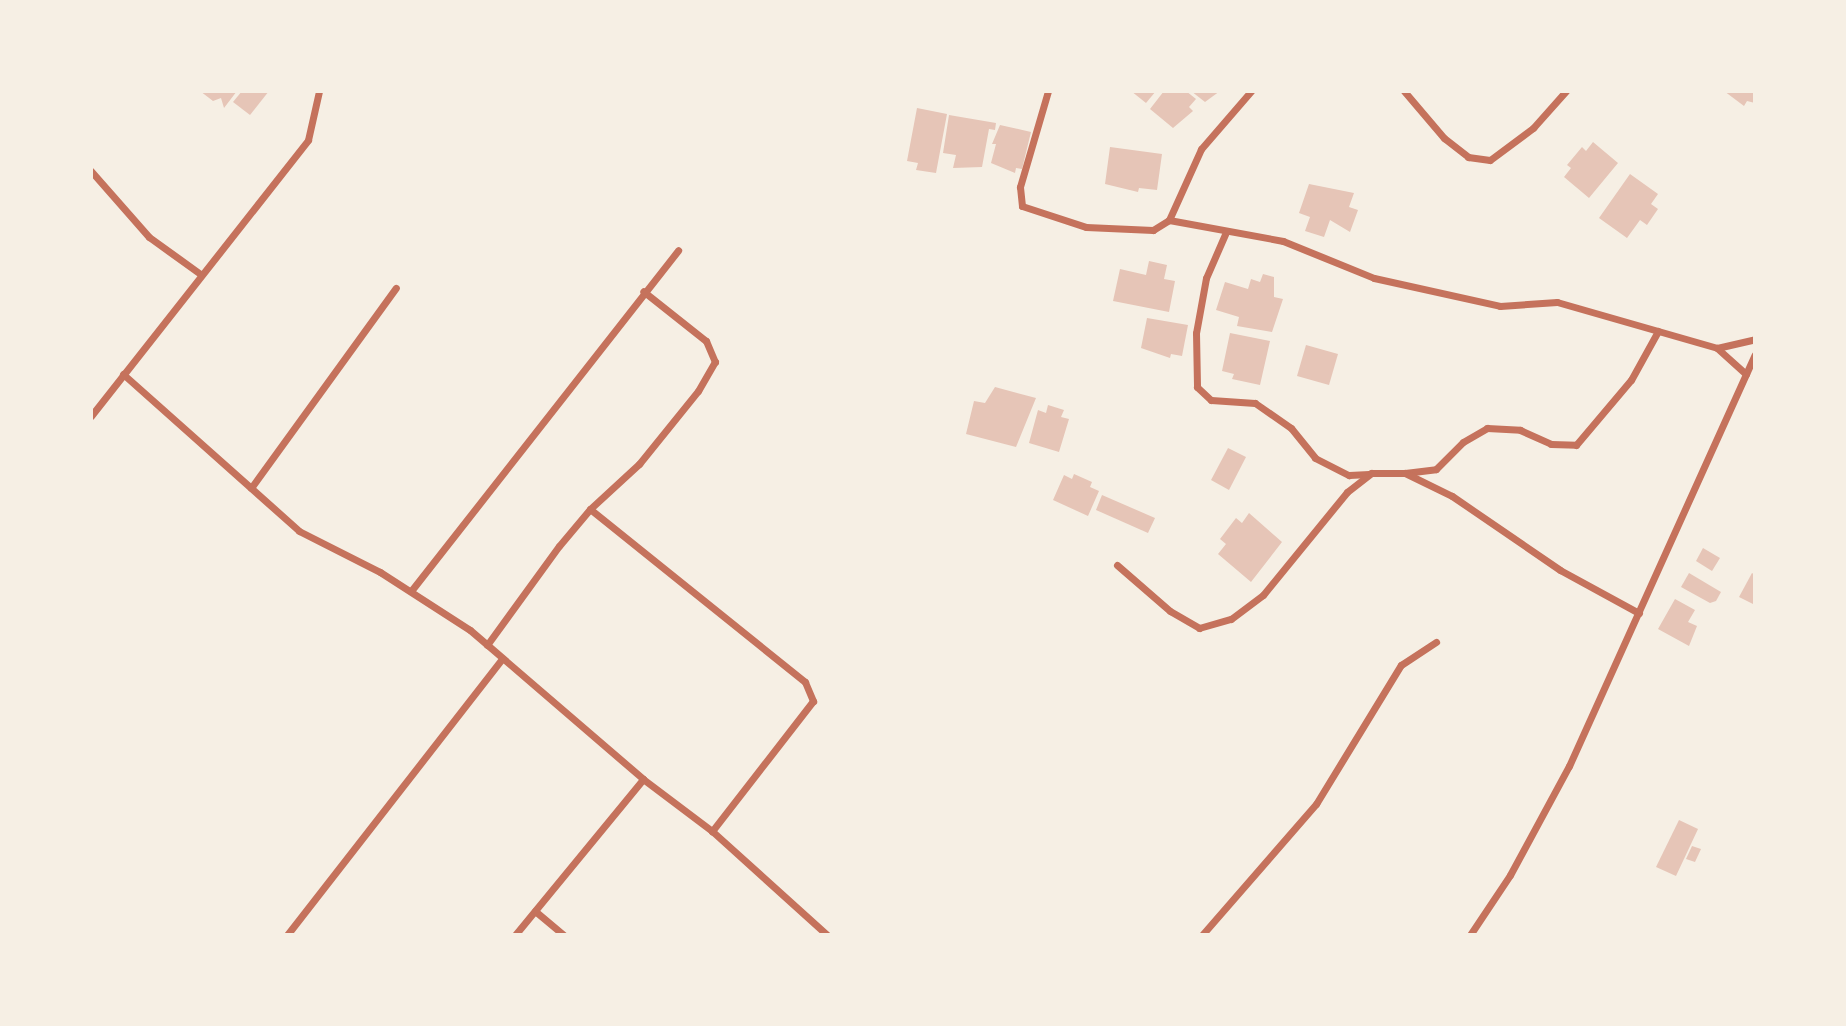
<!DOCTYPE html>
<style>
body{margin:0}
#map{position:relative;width:1846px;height:1026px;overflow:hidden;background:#f6efe4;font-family:"Noto Sans",sans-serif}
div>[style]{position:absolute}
.building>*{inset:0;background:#e6c5b7}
.minor>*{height:7px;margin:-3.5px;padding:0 3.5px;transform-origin:3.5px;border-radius:3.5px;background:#c5725c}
span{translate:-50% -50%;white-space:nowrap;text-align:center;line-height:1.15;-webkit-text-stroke:7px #f6efe4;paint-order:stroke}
.frame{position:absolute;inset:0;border:93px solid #f6efe4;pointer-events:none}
</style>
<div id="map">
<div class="building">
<div style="clip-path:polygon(200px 91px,237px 91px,224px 108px,221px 98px,213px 101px)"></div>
<div style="clip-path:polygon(242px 91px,269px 91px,250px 115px,233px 102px)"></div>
<div style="clip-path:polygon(1131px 91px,1156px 91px,1146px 103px)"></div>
<div style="clip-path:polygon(1164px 91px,1186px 91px,1196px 99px,1189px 107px,1193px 111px,1173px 128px,1150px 109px)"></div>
<div style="clip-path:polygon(1191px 91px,1220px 91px,1205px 102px)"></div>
<div style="clip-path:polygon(1724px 91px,1755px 91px,1755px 103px,1747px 101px,1744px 106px)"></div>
<div style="clip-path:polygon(917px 108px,947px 114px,936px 173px,916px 170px,918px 163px,907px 161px)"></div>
<div style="clip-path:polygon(949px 115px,996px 123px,995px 130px,989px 129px,982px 167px,953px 168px,956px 155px,943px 153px)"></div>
<div style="clip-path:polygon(1000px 125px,1031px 132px,1022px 169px,1016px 168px,1015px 173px,991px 163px,996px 144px,992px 144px)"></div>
<div style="clip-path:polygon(1593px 142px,1618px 163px,1589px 198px,1564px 177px,1571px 168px,1567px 165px,1582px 147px,1586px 151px)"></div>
<div style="clip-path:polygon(1110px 147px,1162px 154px,1157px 190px,1139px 188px,1138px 192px,1105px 184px)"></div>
<div style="clip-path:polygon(1630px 174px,1658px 194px,1651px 204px,1658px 209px,1647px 225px,1640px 220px,1627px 238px,1599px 218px)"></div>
<div style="clip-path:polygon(1309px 184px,1354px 193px,1349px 207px,1358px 210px,1350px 232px,1330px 220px,1324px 237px,1305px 231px,1310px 217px,1299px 213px)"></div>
<div style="clip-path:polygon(1149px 261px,1167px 265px,1164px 279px,1175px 281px,1169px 312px,1113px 301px,1120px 269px,1146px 275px)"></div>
<div style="clip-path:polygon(1263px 274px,1274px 277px,1274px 297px,1283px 299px,1272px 332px,1237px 326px,1239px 317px,1216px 310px,1225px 282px,1248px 289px,1251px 279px,1260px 282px)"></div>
<div style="clip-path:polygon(1147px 318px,1188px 325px,1182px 356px,1171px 354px,1170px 358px,1141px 348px)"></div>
<div style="clip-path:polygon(1230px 333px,1270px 341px,1260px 385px,1232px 379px,1234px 374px,1222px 371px)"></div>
<div style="clip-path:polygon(1306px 345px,1338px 354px,1329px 385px,1297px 376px)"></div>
<div style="clip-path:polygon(995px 387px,1036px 398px,1016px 447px,966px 434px,974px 401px,985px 403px)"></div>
<div style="clip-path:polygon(1048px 405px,1064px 410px,1061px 417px,1069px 419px,1059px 452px,1029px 443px,1038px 410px,1046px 413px)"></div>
<div style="clip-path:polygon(1228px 448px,1246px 457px,1229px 490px,1211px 480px)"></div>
<div style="clip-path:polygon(1074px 474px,1092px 482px,1090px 487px,1099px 491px,1088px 516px,1053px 500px,1064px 475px,1072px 479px)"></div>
<div style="clip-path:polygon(1102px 495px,1155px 518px,1148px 533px,1096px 510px)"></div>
<div style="clip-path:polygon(1249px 513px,1282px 542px,1251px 582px,1218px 554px,1226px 544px,1220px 539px,1236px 518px,1242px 523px)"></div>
<div style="clip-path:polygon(1703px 548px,1720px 558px,1712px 571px,1696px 561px)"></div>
<div style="clip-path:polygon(1689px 573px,1721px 592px,1716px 601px,1710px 603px,1681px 587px)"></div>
<div style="clip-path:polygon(1752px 573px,1755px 575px,1755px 605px,1739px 597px)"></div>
<div style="clip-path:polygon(1675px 599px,1695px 610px,1688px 622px,1697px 626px,1689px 646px,1658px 629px)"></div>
<div style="clip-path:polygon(1679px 820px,1698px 829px,1676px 876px,1656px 867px)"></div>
<div style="clip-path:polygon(1692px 846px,1701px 849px,1695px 862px,1686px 859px)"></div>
</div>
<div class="minor">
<div style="left:1048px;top:91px;width:100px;rotate:106.3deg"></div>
<div style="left:1020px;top:187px;width:19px;rotate:84deg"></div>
<div style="left:1022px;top:206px;width:67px;rotate:18.2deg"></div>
<div style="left:1086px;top:227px;width:67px;rotate:2.6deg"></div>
<div style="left:1153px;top:230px;width:19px;rotate:-32deg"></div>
<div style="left:1169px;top:220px;width:116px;rotate:10.4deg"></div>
<div style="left:1283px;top:241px;width:98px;rotate:22.1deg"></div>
<div style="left:1374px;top:278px;width:129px;rotate:12.5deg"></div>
<div style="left:1500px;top:306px;width:57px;rotate:-4deg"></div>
<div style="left:1557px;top:302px;width:166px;rotate:16deg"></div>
<div style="left:1717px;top:348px;width:39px;rotate:42deg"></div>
<div style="left:1404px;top:91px;width:62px;rotate:49.6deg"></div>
<div style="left:1444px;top:138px;width:31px;rotate:38deg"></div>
<div style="left:1468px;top:157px;width:22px;rotate:8deg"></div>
<div style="left:1490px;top:160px;width:54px;rotate:-36.7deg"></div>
<div style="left:1533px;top:128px;width:50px;rotate:-48.3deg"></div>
<div style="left:91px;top:171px;width:88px;rotate:48.7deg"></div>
<div style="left:149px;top:237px;width:62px;rotate:35.8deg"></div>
<div style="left:1169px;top:220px;width:78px;rotate:-65.7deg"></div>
<div style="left:1201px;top:149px;width:77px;rotate:-49.2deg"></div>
<div style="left:1226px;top:232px;width:50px;rotate:113.5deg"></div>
<div style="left:1206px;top:278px;width:56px;rotate:100.3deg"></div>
<div style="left:1196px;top:333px;width:54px;rotate:88.9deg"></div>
<div style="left:1197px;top:387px;width:19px;rotate:43deg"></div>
<div style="left:1211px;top:400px;width:44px;rotate:3.9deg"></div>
<div style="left:1255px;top:403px;width:44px;rotate:34.8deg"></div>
<div style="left:1291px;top:428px;width:38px;rotate:51deg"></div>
<div style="left:1315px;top:458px;width:38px;rotate:27deg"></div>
<div style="left:1349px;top:475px;width:20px;rotate:-3deg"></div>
<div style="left:1717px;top:348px;width:39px;rotate:-13deg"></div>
<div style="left:123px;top:374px;width:236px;rotate:41.7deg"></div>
<div style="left:299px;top:531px;width:91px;rotate:26.8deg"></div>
<div style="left:380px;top:572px;width:107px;rotate:32.8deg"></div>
<div style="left:470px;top:630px;width:228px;rotate:40.7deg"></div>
<div style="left:643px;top:779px;width:86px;rotate:37deg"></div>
<div style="left:712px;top:831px;width:155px;rotate:42.1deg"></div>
<div style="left:91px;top:416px;width:351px;rotate:-51.8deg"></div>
<div style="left:308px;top:140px;width:50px;rotate:-77.3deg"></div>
<div style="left:1405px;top:473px;width:31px;rotate:-7deg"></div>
<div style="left:1436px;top:469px;width:38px;rotate:-45deg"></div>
<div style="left:1463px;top:442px;width:28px;rotate:-30deg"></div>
<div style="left:1487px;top:428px;width:33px;rotate:3deg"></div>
<div style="left:1520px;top:430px;width:34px;rotate:24deg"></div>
<div style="left:1551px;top:444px;width:25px;rotate:2deg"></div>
<div style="left:1576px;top:445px;width:85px;rotate:-49.8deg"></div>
<div style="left:1631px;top:380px;width:56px;rotate:-61.1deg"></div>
<div style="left:251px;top:488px;width:247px;rotate:-54.1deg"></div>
<div style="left:590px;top:509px;width:276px;rotate:38.8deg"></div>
<div style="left:805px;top:682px;width:21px;rotate:67deg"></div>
<div style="left:813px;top:701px;width:165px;rotate:127.8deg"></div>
<div style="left:1117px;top:565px;width:70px;rotate:41deg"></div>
<div style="left:1170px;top:611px;width:34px;rotate:30deg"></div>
<div style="left:1199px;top:628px;width:33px;rotate:-16deg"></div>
<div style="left:1231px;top:619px;width:40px;rotate:-37deg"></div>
<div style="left:1263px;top:595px;width:133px;rotate:-50.8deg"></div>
<div style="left:1347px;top:492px;width:31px;rotate:-38deg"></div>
<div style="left:1371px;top:473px;width:34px"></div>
<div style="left:1405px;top:473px;width:52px;rotate:26.1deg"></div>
<div style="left:1452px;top:496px;width:131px;rotate:34.4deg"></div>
<div style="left:1560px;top:570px;width:90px;rotate:28.6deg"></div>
<div style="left:411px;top:591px;width:433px;rotate:-51.9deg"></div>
<div style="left:487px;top:645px;width:122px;rotate:-54deg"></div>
<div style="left:559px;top:546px;width:48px;rotate:-50deg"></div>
<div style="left:590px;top:509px;width:67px;rotate:-42.6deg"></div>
<div style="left:639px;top:464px;width:94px;rotate:-51.1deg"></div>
<div style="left:698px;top:391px;width:34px;rotate:-60deg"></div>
<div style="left:715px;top:362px;width:23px;rotate:-113deg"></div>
<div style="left:706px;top:341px;width:80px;rotate:-141.6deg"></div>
<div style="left:535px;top:911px;width:38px;rotate:40deg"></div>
<div style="left:287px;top:935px;width:348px;rotate:-52.1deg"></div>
<div style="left:515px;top:935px;width:202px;rotate:-50.6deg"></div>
<div style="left:1202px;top:935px;width:174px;rotate:-49deg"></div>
<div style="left:1316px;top:804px;width:163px;rotate:-58.6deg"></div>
<div style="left:1401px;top:665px;width:42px;rotate:-33.3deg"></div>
<div style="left:1470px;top:935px;width:72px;rotate:-56.3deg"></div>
<div style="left:1510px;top:875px;width:124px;rotate:-61.6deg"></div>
<div style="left:1569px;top:766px;width:451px;rotate:-65.7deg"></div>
</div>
<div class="frame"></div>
</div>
